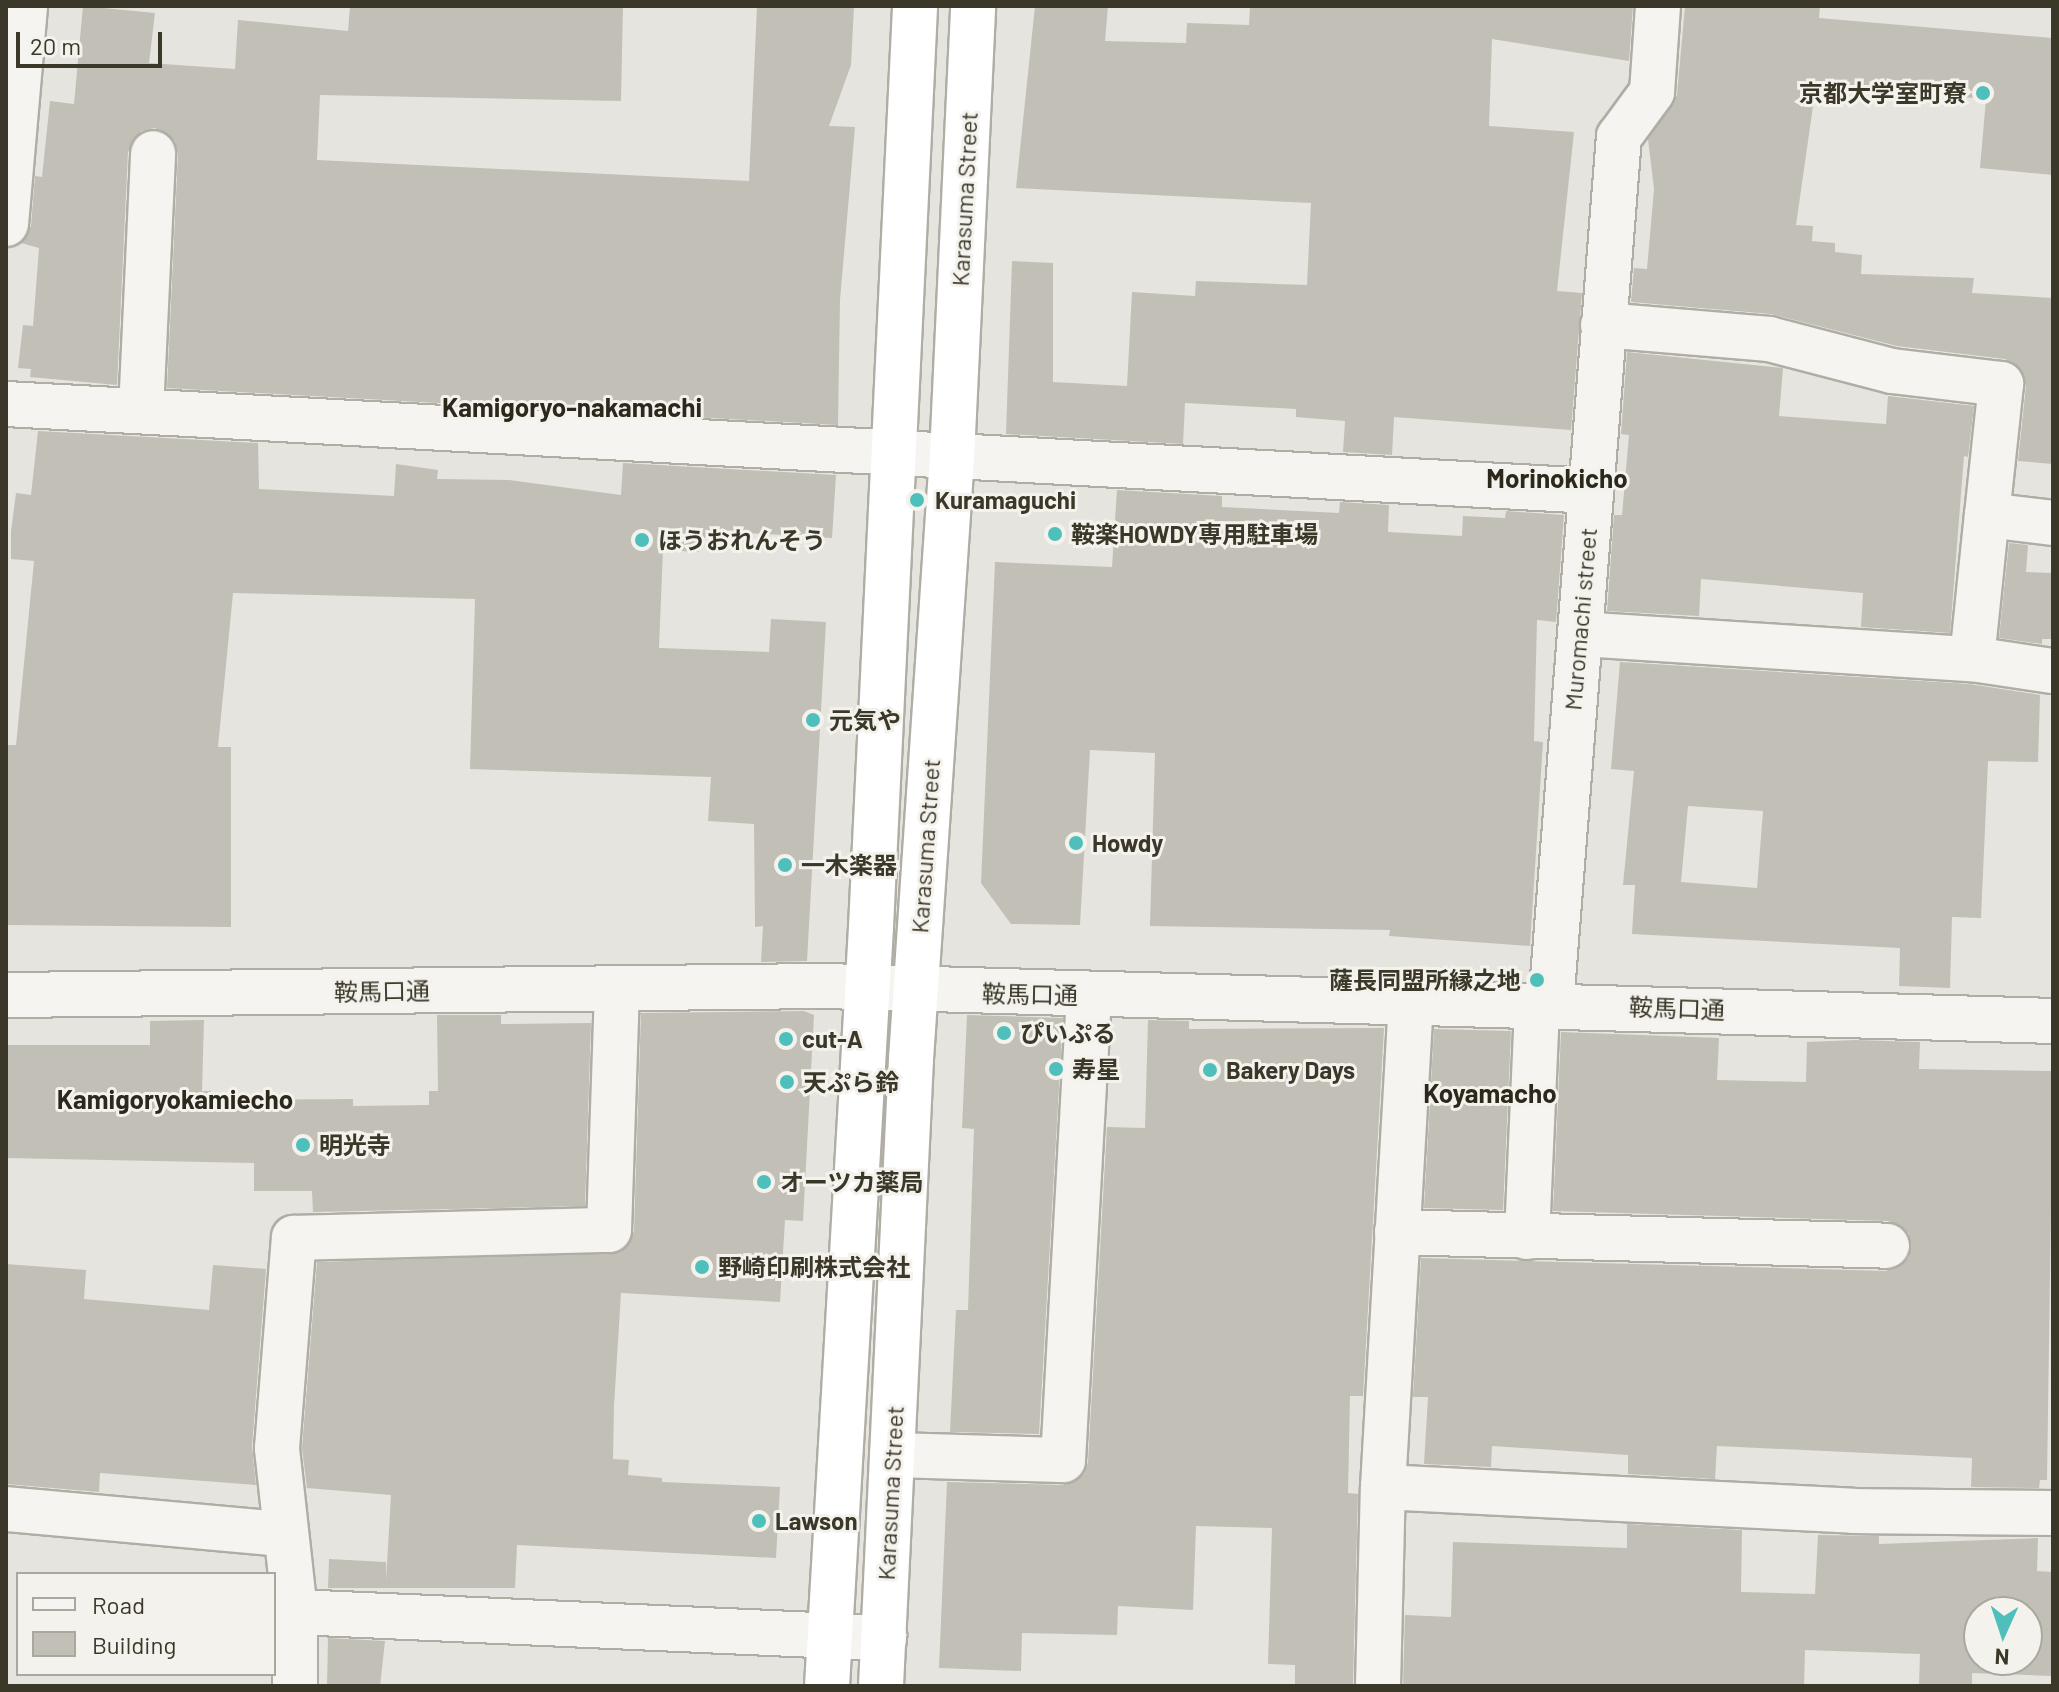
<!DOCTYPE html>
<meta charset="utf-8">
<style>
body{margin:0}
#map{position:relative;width:2059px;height:1692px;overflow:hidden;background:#e6e4de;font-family:Barlow,"Noto Sans JP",sans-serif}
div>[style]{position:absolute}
.building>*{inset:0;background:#c2bfb6}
.roads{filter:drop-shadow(2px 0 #afada4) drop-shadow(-2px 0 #afada4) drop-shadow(0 2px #afada4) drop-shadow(0 -2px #afada4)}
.minor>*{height:44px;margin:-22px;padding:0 22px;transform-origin:22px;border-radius:22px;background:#f5f4f0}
.highway>*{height:44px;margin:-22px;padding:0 22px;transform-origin:22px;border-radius:22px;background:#fff}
.dots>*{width:22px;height:22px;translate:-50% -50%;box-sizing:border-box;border:4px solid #f4f2ed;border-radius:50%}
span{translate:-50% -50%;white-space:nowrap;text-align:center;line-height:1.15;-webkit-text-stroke:6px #f4f2ed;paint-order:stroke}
.poi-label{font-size:24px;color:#3b3729;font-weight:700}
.right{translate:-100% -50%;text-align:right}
.left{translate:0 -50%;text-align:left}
.street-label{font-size:24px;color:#3b3729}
.neighbourhood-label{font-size:26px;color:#2c281b;font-weight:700}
.frame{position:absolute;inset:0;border:8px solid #3b3729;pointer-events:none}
.legend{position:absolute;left:16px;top:1572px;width:260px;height:104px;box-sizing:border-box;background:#f4f2ed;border:2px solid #aaa79f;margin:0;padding:10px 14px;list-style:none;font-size:24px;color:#3b3729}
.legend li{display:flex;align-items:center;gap:16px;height:40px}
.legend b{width:40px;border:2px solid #aaa79f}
.north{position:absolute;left:1963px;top:1596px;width:80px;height:80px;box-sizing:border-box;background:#f4f2ed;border:2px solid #aaa79f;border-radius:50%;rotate:183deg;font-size:22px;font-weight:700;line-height:32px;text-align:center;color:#3b3729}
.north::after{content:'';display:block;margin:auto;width:28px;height:36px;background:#4fbfbb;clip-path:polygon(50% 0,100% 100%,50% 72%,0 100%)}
.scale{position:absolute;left:16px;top:32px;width:146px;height:36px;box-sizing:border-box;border:4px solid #3b3729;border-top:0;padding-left:10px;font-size:24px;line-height:28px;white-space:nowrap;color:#3b3729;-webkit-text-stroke:6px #f4f2ed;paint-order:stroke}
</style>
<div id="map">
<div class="building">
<div style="clip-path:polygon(83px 6px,155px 13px,149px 63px,235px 69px,238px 20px,348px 31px,350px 6px,623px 6px,621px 101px,320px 95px,317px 160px,749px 181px,757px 6px,854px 6px,851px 65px,829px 126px,855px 127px,840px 300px,838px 425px,167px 388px,178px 154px,175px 141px,155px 128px,141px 131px,128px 152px,117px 385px,30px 377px,31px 369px,18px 368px,23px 325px,33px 326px,39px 248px,21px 243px,31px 226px,35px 176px,42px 177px,50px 101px,74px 104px)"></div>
<div style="clip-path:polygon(1035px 6px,1108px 6px,1105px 41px,1186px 43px,1187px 23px,1249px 25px,1250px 6px,1633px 6px,1629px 61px,1492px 39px,1489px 126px,1574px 132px,1557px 291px,1582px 293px,1571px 430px,1394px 417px,1392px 455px,1343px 452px,1345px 421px,1296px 417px,1296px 409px,1185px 403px,1183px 444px,1006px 434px,1012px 261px,1053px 263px,1053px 382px,1127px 386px,1132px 292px,1195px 296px,1196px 281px,1307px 285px,1311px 203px,1016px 188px)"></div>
<div style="clip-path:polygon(1685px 6px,1820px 6px,1819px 18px,2053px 38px,2053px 175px,1980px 168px,1986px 99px,1816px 85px,1796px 225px,1813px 226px,1812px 241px,1835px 243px,1835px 252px,1862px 255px,1861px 274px,1974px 278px,1972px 293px,2053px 298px,2053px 464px,2018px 461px,2026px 386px,2016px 364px,2005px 359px,1897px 346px,1771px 314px,1631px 302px,1634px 268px,1647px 269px,1654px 189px,1648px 139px,1677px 95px)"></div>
<div style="clip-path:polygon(1627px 352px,1783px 368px,1779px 416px,1886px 424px,1888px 396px,1974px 406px,1968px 457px,1964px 456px,1950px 633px,1861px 627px,1863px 593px,1701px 579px,1699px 616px,1607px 611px,1614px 515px,1622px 515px,1629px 435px,1621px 434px)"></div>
<div style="clip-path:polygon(38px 431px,258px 443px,259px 489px,394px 496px,396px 464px,438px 470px,437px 479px,509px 480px,621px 495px,623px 463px,836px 475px,832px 538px,715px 531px,714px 538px,700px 538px,699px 552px,663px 550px,659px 648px,769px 652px,771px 619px,826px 622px,807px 961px,761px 962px,763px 926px,755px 927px,754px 824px,708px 821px,711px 777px,470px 769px,475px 599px,233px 593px,218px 747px,231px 747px,231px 927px,6px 925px,6px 745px,16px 745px,34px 561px,11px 559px,11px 532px,16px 493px,31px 495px)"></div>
<div style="clip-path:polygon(1117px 490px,1222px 496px,1222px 507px,1339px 513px,1340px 502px,1389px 505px,1388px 532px,1462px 536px,1463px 516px,1505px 518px,1506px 511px,1564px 515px,1556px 622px,1537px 620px,1534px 741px,1543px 742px,1530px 946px,1389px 936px,1390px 930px,1150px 926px,1155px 753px,1090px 750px,1080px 925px,1011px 924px,981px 883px,995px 562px,1112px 567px)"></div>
<div style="clip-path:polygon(2009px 543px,2028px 545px,2026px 572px,2053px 573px,2053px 639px,2042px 639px,2042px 644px,1999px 638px)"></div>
<div style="clip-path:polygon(evenodd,1620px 662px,1969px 684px,2040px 695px,2038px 762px,1988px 761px,1981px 918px,1952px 917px,1950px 988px,1899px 986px,1900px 948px,1632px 934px,1635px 885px,1623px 885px,1634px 771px,1611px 769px,1620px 662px,1688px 806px,1763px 811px,1757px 888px,1681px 882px,1688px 806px)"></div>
<div style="clip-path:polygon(804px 1011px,814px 1015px,803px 1221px,785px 1220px,780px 1302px,621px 1293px,614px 1406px,613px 1459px,629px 1460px,628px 1475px,662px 1478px,662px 1482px,780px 1487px,776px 1558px,517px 1545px,515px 1588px,328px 1588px,329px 1559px,386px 1562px,386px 1581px,391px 1495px,307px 1488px,302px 1448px,317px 1262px,621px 1252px,634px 1231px,641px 1013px)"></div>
<div style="clip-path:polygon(437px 1015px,501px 1015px,501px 1024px,591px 1023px,585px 1206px,313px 1212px,312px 1191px,254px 1191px,254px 1163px,6px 1158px,6px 1045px,150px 1045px,150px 1021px,204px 1020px,202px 1091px,211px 1091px,211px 1100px,353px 1099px,353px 1106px,429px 1105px,429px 1091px,438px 1091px)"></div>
<div style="clip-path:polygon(967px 1015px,1063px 1018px,1039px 1434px,950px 1432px,956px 1310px,968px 1310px,974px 1129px,962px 1128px)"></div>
<div style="clip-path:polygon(1148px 1020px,1189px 1021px,1189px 1029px,1384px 1028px,1363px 1396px,1350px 1396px,1348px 1493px,1358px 1494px,1353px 1684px,1295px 1684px,1295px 1665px,1268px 1664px,1272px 1528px,1196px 1526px,1193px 1610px,1118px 1606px,1117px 1635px,1022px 1633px,1021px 1671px,939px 1668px,947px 1482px,1063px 1485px,1084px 1474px,1088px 1462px,1107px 1127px,1145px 1128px)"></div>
<div style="clip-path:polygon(1434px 1029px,1511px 1031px,1503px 1210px,1424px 1208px)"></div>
<div style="clip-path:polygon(1561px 1032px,1719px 1038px,1717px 1080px,1806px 1082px,1807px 1042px,1856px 1040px,1920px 1042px,1919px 1069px,2053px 1071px,2047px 1480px,2040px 1480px,2039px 1488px,1971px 1487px,1972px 1458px,1717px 1446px,1715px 1479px,1628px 1474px,1628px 1455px,1492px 1446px,1491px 1467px,1424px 1464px,1428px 1397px,1413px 1397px,1421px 1258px,1886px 1271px,1909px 1258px,1909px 1233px,1888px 1221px,1553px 1211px)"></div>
<div style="clip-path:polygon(6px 1264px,86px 1270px,84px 1299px,209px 1310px,213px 1265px,266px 1269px,252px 1446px,256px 1485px,100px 1473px,99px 1492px,6px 1484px)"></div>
<div style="clip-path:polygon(evenodd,1627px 1524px,1742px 1530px,1741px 1592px,1815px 1594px,1818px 1535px,1879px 1536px,1879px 1544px,2038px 1538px,2037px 1571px,2053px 1572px,2053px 1676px,1972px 1673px,1972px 1686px,1919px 1686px,1920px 1654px,1805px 1650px,1804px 1686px,1403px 1686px,1405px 1615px,1451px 1617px,1453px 1542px,1627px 1548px,1627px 1524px,1979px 1612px,2027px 1612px,2027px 1660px,1979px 1660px,1979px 1612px)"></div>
<div style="clip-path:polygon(328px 1638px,385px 1641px,380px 1686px,327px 1686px)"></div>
</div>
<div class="roads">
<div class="minor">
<div style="left:6px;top:224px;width:219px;rotate:-85deg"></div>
<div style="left:1603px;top:325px;width:167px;rotate:4.8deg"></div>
<div style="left:1769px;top:339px;width:127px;rotate:14.6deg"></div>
<div style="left:1892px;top:371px;width:110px;rotate:6.8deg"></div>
<div style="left:2001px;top:384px;width:132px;rotate:96.1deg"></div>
<div style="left:6px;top:404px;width:1587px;rotate:3.14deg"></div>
<div style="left:141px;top:411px;width:258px;rotate:-87.3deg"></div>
<div style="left:1581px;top:634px;width:392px;rotate:3.7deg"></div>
<div style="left:1972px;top:659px;width:145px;rotate:-84.1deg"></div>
<div style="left:1987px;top:515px;width:66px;rotate:6.9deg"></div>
<div style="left:1972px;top:659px;width:81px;rotate:8.5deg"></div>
<div style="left:6px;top:995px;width:819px;rotate:-0.63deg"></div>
<div style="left:825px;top:986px;width:1228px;rotate:1.63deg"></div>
<div style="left:1551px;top:1004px;width:870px;rotate:-85.52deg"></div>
<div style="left:1619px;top:137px;width:56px;rotate:-53.7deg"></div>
<div style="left:1652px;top:92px;width:86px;rotate:-86deg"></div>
<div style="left:1397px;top:1232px;width:490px;rotate:1.6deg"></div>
<div style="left:1527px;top:1237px;width:233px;rotate:-87.5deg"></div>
<div style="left:892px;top:1455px;width:171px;rotate:1.7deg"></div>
<div style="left:1063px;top:1460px;width:466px;rotate:-86.8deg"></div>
<div style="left:1383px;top:1487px;width:471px;rotate:2.9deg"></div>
<div style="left:1853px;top:1511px;width:200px;rotate:0.6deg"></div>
<div style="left:6px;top:1509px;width:278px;rotate:5.2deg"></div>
<div style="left:295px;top:1612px;width:590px;rotate:2.53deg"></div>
<div style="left:295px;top:1686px;width:74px;rotate:-90deg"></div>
<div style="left:295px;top:1612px;width:165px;rotate:-96.3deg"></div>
<div style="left:277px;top:1448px;width:211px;rotate:-85.4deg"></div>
<div style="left:294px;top:1238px;width:315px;rotate:-1.5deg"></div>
<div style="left:609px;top:1230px;width:242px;rotate:-88.1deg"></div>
<div style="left:1378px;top:1686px;width:199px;rotate:-88.6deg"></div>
<div style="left:1383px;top:1487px;width:486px;rotate:-86.7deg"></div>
</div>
<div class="highway">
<div style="left:827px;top:1686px;width:760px;rotate:-86.68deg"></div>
<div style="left:871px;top:927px;width:922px;rotate:-87.26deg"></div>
<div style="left:881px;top:1686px;width:628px;rotate:-87.26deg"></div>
<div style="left:911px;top:1059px;width:604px;rotate:-86.11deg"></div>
<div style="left:952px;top:456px;width:450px;rotate:-87.3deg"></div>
</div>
</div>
<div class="dots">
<div style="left:1983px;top:93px;background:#4fbfbb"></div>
<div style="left:917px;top:500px;background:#4fbfbb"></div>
<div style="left:1055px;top:534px;background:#4fbfbb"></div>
<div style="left:642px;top:540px;background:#4fbfbb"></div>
<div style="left:813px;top:720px;background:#4fbfbb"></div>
<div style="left:1076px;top:843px;background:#4fbfbb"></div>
<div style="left:785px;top:865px;background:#4fbfbb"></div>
<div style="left:1537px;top:980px;background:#4fbfbb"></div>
<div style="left:1004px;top:1033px;background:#4fbfbb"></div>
<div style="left:786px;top:1039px;background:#4fbfbb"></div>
<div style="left:1056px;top:1069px;background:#4fbfbb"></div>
<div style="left:1210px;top:1070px;background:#4fbfbb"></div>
<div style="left:787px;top:1082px;background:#4fbfbb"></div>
<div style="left:303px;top:1145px;background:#4fbfbb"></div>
<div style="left:764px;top:1182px;background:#4fbfbb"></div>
<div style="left:702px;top:1267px;background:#4fbfbb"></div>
<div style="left:759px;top:1521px;background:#4fbfbb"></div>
</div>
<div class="poi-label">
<span class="right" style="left:1967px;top:93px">京都大学室町寮</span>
<span class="left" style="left:935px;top:500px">Kuramaguchi</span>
<span class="left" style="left:1071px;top:534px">鞍楽HOWDY専用駐車場</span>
<span class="left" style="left:658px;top:540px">ほうおれんそう</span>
<span class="left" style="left:829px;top:720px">元気や</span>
<span class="left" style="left:1092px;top:843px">Howdy</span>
<span class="left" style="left:801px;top:865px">一木楽器</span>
<span class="right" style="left:1521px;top:980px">薩長同盟所縁之地</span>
<span class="left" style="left:1020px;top:1033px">ぴいぷる</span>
<span class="left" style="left:802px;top:1039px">cut-A</span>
<span class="left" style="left:1072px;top:1069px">寿星</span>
<span class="left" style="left:1226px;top:1070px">Bakery Days</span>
<span class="left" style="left:803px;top:1082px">天ぷら鈴</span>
<span class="left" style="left:319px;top:1145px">明光寺</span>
<span class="left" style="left:780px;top:1182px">オーツカ薬局</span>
<span class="left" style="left:718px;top:1267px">野崎印刷株式会社</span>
<span class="left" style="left:775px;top:1521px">Lawson</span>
</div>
<div class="street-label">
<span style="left:964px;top:199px;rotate:-87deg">Karasuma Street</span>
<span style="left:1580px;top:619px;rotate:-85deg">Muromachi street</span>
<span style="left:925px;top:846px;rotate:-86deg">Karasuma Street</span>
<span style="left:382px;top:991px;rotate:-1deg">鞍馬口通</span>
<span style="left:1030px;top:994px;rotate:1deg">鞍馬口通</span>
<span style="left:1677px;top:1008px;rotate:2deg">鞍馬口通</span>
<span style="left:890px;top:1493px;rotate:-87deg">Karasuma Street</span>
</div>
<div class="neighbourhood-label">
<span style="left:572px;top:407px">Kamigoryo-nakamachi</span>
<span style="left:1557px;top:478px">Morinokicho</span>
<span style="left:1490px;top:1093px">Koyamacho</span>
<span style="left:175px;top:1099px">Kamigoryokamiecho</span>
</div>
<div class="frame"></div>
<ul class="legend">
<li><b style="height:10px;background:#f5f4f0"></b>Road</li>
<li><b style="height:22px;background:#c2bfb6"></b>Building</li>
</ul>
<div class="north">N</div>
<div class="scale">20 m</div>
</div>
